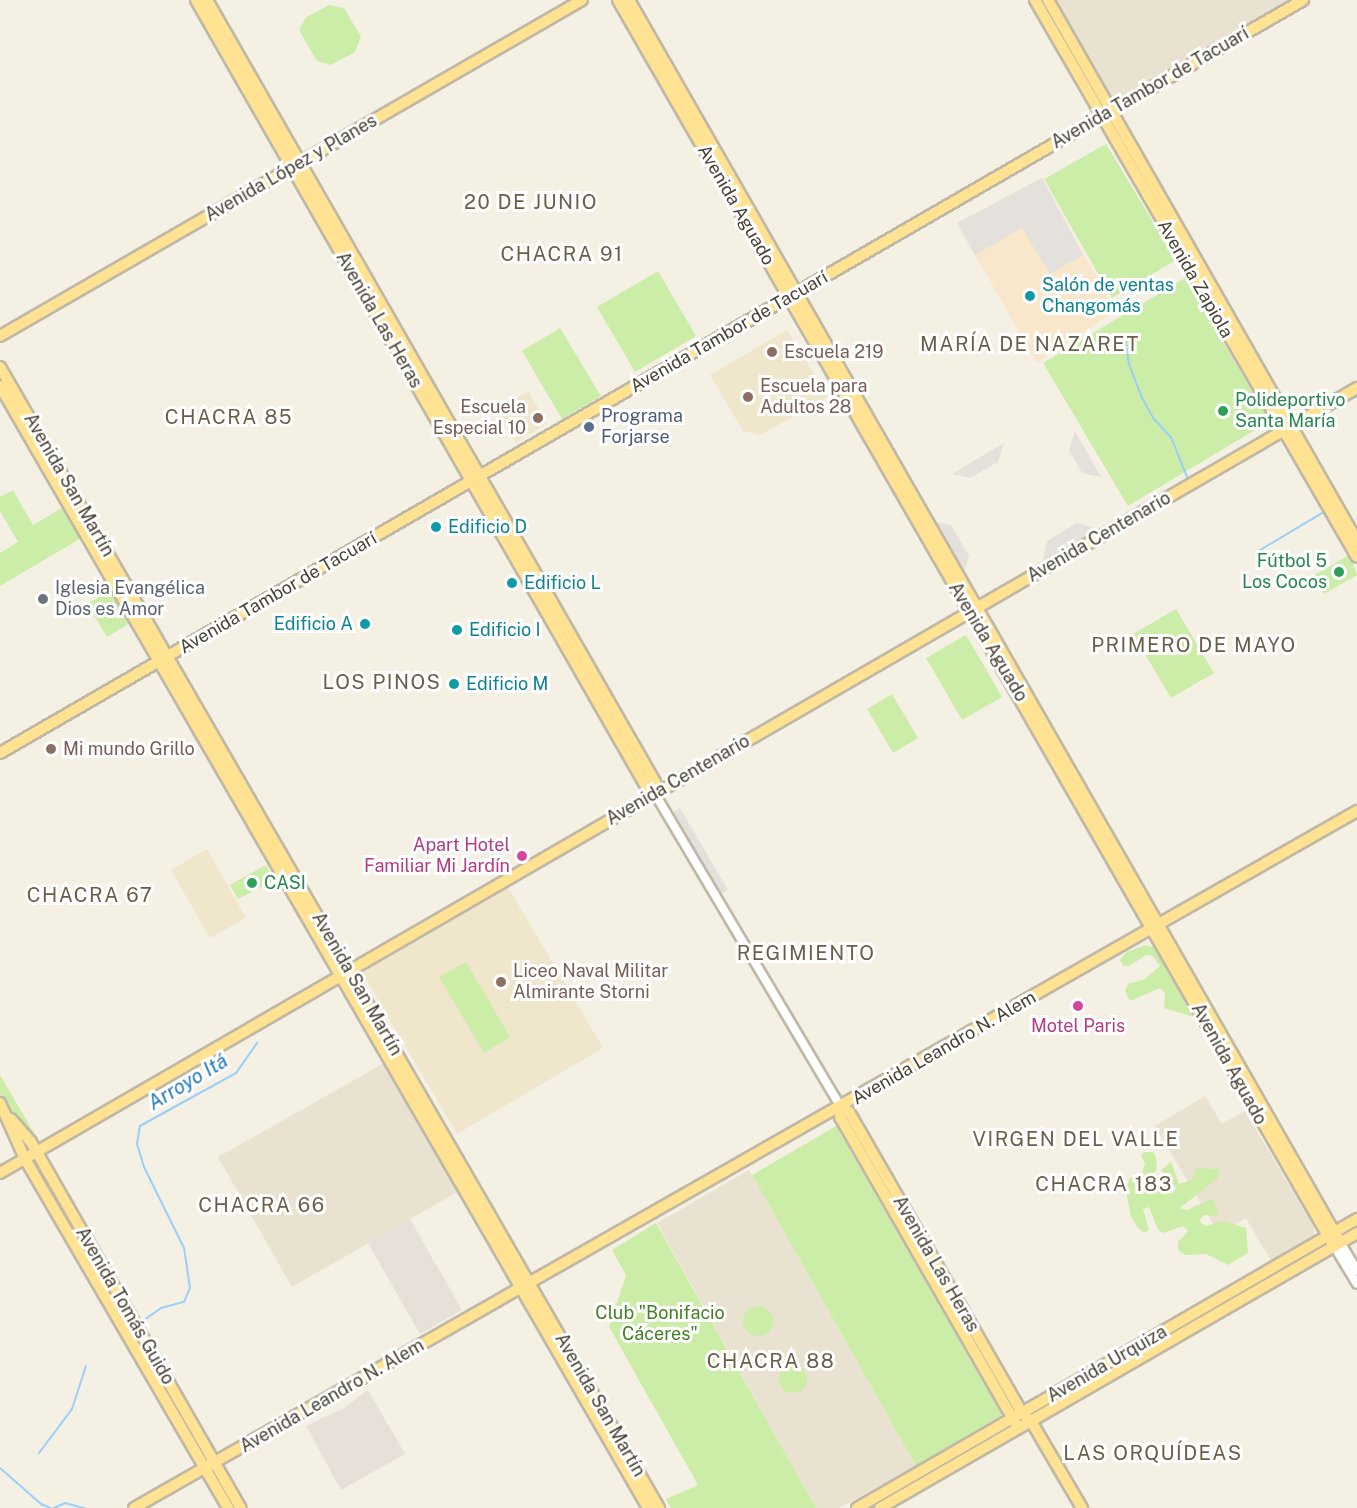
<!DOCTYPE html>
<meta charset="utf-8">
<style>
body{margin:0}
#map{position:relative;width:1357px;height:1508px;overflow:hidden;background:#f4f0e4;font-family:"Public Sans",sans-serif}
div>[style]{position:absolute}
.residential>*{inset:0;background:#e9e2d1}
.commercial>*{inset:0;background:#f9e7cc}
.industrial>*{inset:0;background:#e6e0d9}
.education>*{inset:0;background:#efe6cc}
.green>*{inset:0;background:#cceda8}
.round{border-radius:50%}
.parking>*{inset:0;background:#e4e1dd}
.stream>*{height:2px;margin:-1px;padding:0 1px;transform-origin:1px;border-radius:1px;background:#99cff8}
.roads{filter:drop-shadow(2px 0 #c0b8a6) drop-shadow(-2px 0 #c0b8a6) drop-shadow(0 2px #c0b8a6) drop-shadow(0 -2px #c0b8a6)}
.minor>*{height:8px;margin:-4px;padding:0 4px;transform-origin:4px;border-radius:4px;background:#fff}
.major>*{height:10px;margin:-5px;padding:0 5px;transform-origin:5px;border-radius:5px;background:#ffe392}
.dots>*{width:16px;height:16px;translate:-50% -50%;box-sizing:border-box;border:3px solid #fff;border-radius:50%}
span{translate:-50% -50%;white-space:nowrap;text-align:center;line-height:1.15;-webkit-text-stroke:6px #fff;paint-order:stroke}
.street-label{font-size:18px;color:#474033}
.culture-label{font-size:18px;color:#0d838f}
.left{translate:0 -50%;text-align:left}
.right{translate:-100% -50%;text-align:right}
.education-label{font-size:18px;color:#785e54}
.leisure-label{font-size:18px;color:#27864d}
.service-label{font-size:18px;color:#4e5e75}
.worship-label{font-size:18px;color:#5b616d}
.hotel-label{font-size:18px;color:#b23c85}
.park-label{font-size:18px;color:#427f20}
.neighbourhood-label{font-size:20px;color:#6b5e49;letter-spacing:1.5px}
.water-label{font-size:20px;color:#2178be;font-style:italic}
</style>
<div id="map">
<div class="residential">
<div style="clip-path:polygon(1050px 0,1290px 0,1111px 106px)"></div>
<div style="clip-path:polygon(386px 1062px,459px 1191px,292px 1287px,218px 1157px)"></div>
<div style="clip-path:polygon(1205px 1096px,1222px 1124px,1245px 1111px,1314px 1227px,1314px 1236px,1271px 1261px,1246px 1218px,1219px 1234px,1155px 1126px)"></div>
<div style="clip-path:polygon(749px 1170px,916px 1466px,839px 1508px,816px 1508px,657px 1223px)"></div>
</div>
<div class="commercial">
<div style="clip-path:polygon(1042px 178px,1115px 311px,1037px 363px,957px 223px)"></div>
</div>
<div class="industrial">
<div style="clip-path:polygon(410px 1219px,462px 1310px,420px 1334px,368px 1243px)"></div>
<div style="clip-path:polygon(368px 1390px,405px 1454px,341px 1490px,306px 1426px,344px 1408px)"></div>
</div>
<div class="education">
<div style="clip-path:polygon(787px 330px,828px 397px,760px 435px,743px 431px,710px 375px)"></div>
<div style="clip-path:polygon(528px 391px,547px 423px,516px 443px,496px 411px)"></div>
<div style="clip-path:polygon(207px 849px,246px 918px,210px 938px,171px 870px)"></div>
<div style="clip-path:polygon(508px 887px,603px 1048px,457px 1134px,362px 973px)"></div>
</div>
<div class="green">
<div style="clip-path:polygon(329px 5px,344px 8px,361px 37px,355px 52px,331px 65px,317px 61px,299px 30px,306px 17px)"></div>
<div style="clip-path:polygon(1106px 144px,1176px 260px,1112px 298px,1044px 179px)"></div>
<div style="clip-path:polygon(658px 271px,696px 336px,635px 372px,597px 307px)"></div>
<div style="clip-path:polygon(1185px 278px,1270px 421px,1128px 506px,1043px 363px)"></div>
<div style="clip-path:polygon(560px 328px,601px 396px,562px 419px,522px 351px)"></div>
<div style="clip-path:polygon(13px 490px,33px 525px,65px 506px,83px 537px,0 586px,0 553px,18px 542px,0 511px,0 497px)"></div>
<div style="clip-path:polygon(1349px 555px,1357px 575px,1324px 594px,1313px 576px)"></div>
<div style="clip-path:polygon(111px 590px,130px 623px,107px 637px,87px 604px)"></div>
<div style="clip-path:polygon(1176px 609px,1214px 673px,1171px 698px,1133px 634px)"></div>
<div style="clip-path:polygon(966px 635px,1002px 697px,962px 720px,926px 658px)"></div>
<div style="clip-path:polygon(892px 694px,918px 738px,893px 753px,867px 709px)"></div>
<div style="clip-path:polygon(266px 865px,274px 880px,238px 899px,230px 885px)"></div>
<div style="clip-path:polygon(1146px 945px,1161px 949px,1199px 1010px,1194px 1017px,1164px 1008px,1165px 993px,1160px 988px,1130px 1001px,1125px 991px,1128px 984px,1145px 979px,1160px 966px,1153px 956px,1146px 955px,1129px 966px,1123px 966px,1120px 960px,1126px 952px)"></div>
<div style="clip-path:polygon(466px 962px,510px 1037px,484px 1053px,439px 977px)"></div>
<div style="clip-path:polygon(0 1075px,37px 1138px,19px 1149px,0 1116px)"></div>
<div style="clip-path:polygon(836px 1126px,1002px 1415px,916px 1466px,752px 1175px)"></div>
<div style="clip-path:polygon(1145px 1152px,1153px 1152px,1156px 1157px,1157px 1170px,1146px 1180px,1154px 1190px,1161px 1188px,1172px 1194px,1176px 1188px,1161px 1170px,1171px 1162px,1179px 1184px,1192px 1180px,1196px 1168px,1219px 1169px,1218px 1178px,1180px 1208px,1187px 1210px,1213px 1198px,1219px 1216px,1204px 1215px,1199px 1221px,1205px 1226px,1223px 1221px,1246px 1228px,1248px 1253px,1228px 1265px,1206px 1254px,1185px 1255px,1178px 1250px,1178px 1242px,1188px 1231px,1183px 1226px,1163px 1233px,1158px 1230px,1149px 1207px,1143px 1209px,1149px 1230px,1144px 1233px,1138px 1228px,1131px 1217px,1126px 1191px,1129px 1179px,1141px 1174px,1145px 1164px,1141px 1155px)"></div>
<div style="clip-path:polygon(41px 1167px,155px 1368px,151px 1371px,35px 1170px)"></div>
<div style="clip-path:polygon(656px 1223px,816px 1508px,671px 1508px,668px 1503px,666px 1499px,698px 1485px,609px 1327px,626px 1275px,612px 1250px)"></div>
<div class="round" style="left:743px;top:1306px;width:30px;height:30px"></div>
<div class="round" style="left:779px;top:1365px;width:28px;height:28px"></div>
</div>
<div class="parking">
<div style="clip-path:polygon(1042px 178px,1083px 255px,1050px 274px,1022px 228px,975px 255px,957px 223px)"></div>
<div style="clip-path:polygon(1075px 431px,1101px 477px,1082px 473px,1069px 450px)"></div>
<div style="clip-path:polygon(1004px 443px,998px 462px,970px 478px,952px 474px)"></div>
<div style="clip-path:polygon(931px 521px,951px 525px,969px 556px,963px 576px)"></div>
<div style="clip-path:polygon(1077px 523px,1099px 529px,1043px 561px,1047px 541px)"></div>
<div style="clip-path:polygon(680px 808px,728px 890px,719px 895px,671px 813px)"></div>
</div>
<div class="stream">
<div style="left:1125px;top:339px;width:25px;rotate:81deg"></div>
<div style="left:1129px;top:364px;width:34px;rotate:69deg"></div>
<div style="left:1141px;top:396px;width:25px;rotate:61deg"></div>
<div style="left:1153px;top:418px;width:26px;rotate:47deg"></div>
<div style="left:1171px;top:437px;width:43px;rotate:68.2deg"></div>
<div style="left:1260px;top:550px;width:74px;rotate:-30.7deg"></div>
<div style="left:144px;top:1320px;width:21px;rotate:-35deg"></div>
<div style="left:161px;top:1308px;width:24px;rotate:-15deg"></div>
<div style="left:184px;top:1302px;width:15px;rotate:-67deg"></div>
<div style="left:190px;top:1288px;width:40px;rotate:-98.5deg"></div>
<div style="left:184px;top:1248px;width:90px;rotate:-116.3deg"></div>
<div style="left:144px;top:1167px;width:24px;rotate:-107deg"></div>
<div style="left:137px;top:1144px;width:18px;rotate:-81deg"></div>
<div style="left:140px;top:1126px;width:110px;rotate:-28.9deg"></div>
<div style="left:236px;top:1073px;width:37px;rotate:-55deg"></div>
<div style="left:39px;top:1453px;width:55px;rotate:-53.1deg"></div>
<div style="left:72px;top:1409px;width:45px;rotate:-72deg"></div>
<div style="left:0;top:1468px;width:55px;rotate:41.3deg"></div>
<div style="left:41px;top:1504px;width:11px;rotate:22deg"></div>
<div style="left:54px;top:1508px;width:12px;rotate:-24deg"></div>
<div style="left:65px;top:1503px;width:20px;rotate:15deg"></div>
</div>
<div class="roads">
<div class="minor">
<div style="left:655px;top:794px;width:364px;rotate:59.3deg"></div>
<div style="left:1340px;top:1242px;width:33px;rotate:59deg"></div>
<div style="left:1334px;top:1246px;width:44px;rotate:58.8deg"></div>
</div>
<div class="major">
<div style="left:196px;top:0;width:908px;rotate:60.22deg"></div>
<div style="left:647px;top:788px;width:10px;rotate:37deg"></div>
<div style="left:207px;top:0;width:901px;rotate:60.19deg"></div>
<div style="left:655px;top:782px;width:12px;rotate:90deg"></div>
<div style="left:618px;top:0;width:1437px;rotate:60.12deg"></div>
<div style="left:629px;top:0;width:1431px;rotate:60.21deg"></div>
<div style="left:1035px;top:0;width:643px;rotate:59.97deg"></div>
<div style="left:1048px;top:0;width:623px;rotate:60.27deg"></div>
<div style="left:0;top:336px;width:672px;rotate:-30deg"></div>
<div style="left:0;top:367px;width:1318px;rotate:59.99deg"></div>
<div style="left:0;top:386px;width:1296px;rotate:59.99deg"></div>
<div style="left:0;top:753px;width:1505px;rotate:-30.02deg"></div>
<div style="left:0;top:1103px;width:61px;rotate:65.9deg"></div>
<div style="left:25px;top:1159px;width:404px;rotate:59.8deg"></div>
<div style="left:841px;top:1107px;width:9px;rotate:32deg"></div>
<div style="left:849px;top:1112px;width:347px;rotate:60.1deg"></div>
<div style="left:1022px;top:1413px;width:12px;rotate:42deg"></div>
<div style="left:1031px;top:1421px;width:101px;rotate:59.6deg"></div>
<div style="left:841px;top:1107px;width:10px;rotate:96deg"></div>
<div style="left:840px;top:1117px;width:353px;rotate:60.2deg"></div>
<div style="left:11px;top:1119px;width:30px;rotate:49deg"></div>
<div style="left:31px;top:1142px;width:422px;rotate:60.2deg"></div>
<div style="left:0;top:1173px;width:1568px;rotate:-30.05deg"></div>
<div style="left:134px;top:1508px;width:1408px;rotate:-29.68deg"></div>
<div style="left:857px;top:1508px;width:578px;rotate:-30.03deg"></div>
<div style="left:880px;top:1508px;width:551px;rotate:-29.96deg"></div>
</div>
</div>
<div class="dots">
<div style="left:1030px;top:296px;background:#0f9aa8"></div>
<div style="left:772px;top:352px;background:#8d6e63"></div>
<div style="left:748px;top:397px;background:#8d6e63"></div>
<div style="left:1223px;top:411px;background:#2e9e5b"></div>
<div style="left:538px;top:418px;background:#8d6e63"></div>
<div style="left:589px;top:427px;background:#5c6f8a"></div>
<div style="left:436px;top:527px;background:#0f9aa8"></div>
<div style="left:1339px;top:572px;background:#2e9e5b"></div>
<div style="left:512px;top:583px;background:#0f9aa8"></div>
<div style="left:43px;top:599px;background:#6b7280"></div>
<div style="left:365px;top:624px;background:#0f9aa8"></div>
<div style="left:457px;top:630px;background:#0f9aa8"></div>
<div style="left:454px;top:684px;background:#0f9aa8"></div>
<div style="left:51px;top:749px;background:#8d6e63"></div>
<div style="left:522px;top:856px;background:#d1479c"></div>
<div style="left:252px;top:883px;background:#2e9e5b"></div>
<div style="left:501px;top:982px;background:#8d6e63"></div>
<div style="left:1078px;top:1006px;background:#d1479c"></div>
</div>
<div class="street-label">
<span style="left:1150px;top:88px;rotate:-30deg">Avenida Tambor de Tacuarí</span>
<span style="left:291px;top:168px;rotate:-30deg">Avenida López y Planes</span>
<span style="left:736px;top:205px;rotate:60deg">Avenida Aguado</span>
<span style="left:1195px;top:279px;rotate:60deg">Avenida Zapiola</span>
<span style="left:379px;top:320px;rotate:60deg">Avenida Las Heras</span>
<span style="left:729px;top:332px;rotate:-30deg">Avenida Tambor de Tacuarí</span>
<span style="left:69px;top:485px;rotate:60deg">Avenida San Martín</span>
<span style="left:1099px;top:537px;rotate:-30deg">Avenida Centenario</span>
<span style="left:278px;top:593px;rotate:-30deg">Avenida Tambor de Tacuarí</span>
<span style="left:988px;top:642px;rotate:59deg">Avenida Aguado</span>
<span style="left:678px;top:780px;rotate:-30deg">Avenida Centenario</span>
<span style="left:357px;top:984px;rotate:60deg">Avenida San Martín</span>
<span style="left:944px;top:1048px;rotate:-30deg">Avenida Leandro N. Alem</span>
<span style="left:1229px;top:1064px;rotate:61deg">Avenida Aguado</span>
<span style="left:936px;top:1264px;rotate:60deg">Avenida Las Heras</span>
<span style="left:125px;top:1306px;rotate:60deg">Avenida Tomás Guido</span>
<span style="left:1107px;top:1364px;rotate:-30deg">Avenida Urquiza</span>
<span style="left:332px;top:1396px;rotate:-30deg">Avenida Leandro N. Alem</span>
<span style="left:600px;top:1405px;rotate:60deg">Avenida San Martín</span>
</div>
<div class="culture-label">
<span class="left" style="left:1042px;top:296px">Salón de ventas<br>Changomás</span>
<span class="left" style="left:448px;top:527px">Edificio D</span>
<span class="left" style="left:524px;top:583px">Edificio L</span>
<span class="right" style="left:353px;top:624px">Edificio A</span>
<span class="left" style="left:469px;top:630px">Edificio I</span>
<span class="left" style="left:466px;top:684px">Edificio M</span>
</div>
<div class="education-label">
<span class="left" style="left:784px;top:352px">Escuela 219</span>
<span class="left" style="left:760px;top:397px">Escuela para<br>Adultos 28</span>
<span class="right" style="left:526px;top:418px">Escuela<br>Especial 10</span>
<span class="left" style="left:63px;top:749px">Mi mundo Grillo</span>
<span class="left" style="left:513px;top:982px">Liceo Naval Militar<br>Almirante Storni</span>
</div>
<div class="leisure-label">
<span class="left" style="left:1235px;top:411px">Polideportivo<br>Santa María</span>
<span class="right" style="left:1327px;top:572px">Fútbol 5<br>Los Cocos</span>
<span class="left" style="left:264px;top:883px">CASI</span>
</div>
<div class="service-label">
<span class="left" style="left:601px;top:427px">Programa<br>Forjarse</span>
</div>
<div class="worship-label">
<span class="left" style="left:55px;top:599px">Iglesia Evangélica<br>Dios es Amor</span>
</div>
<div class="hotel-label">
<span class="right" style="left:510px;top:856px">Apart Hotel<br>Familiar Mi Jardín</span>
<span style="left:1078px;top:1026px">Motel Paris</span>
</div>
<div class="park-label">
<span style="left:660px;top:1324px">Club "Bonifacio<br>Cáceres"</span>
</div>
<div class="neighbourhood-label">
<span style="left:531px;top:202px">20 DE JUNIO</span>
<span style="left:562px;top:254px">CHACRA 91</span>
<span style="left:1030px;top:344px">MARÍA DE NAZARET</span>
<span style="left:229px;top:417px">CHACRA 85</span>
<span style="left:1194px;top:645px">PRIMERO DE MAYO</span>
<span style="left:382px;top:682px">LOS PINOS</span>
<span style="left:90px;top:895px">CHACRA 67</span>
<span style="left:806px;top:953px">REGIMIENTO</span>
<span style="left:1076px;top:1139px">VIRGEN DEL VALLE</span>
<span style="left:1104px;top:1184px">CHACRA 183</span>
<span style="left:262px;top:1205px">CHACRA 66</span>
<span style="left:771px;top:1361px">CHACRA 88</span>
<span style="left:1153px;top:1453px">LAS ORQUÍDEAS</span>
</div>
<div class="water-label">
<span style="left:188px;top:1082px;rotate:-31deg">Arroyo Itá</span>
</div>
</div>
